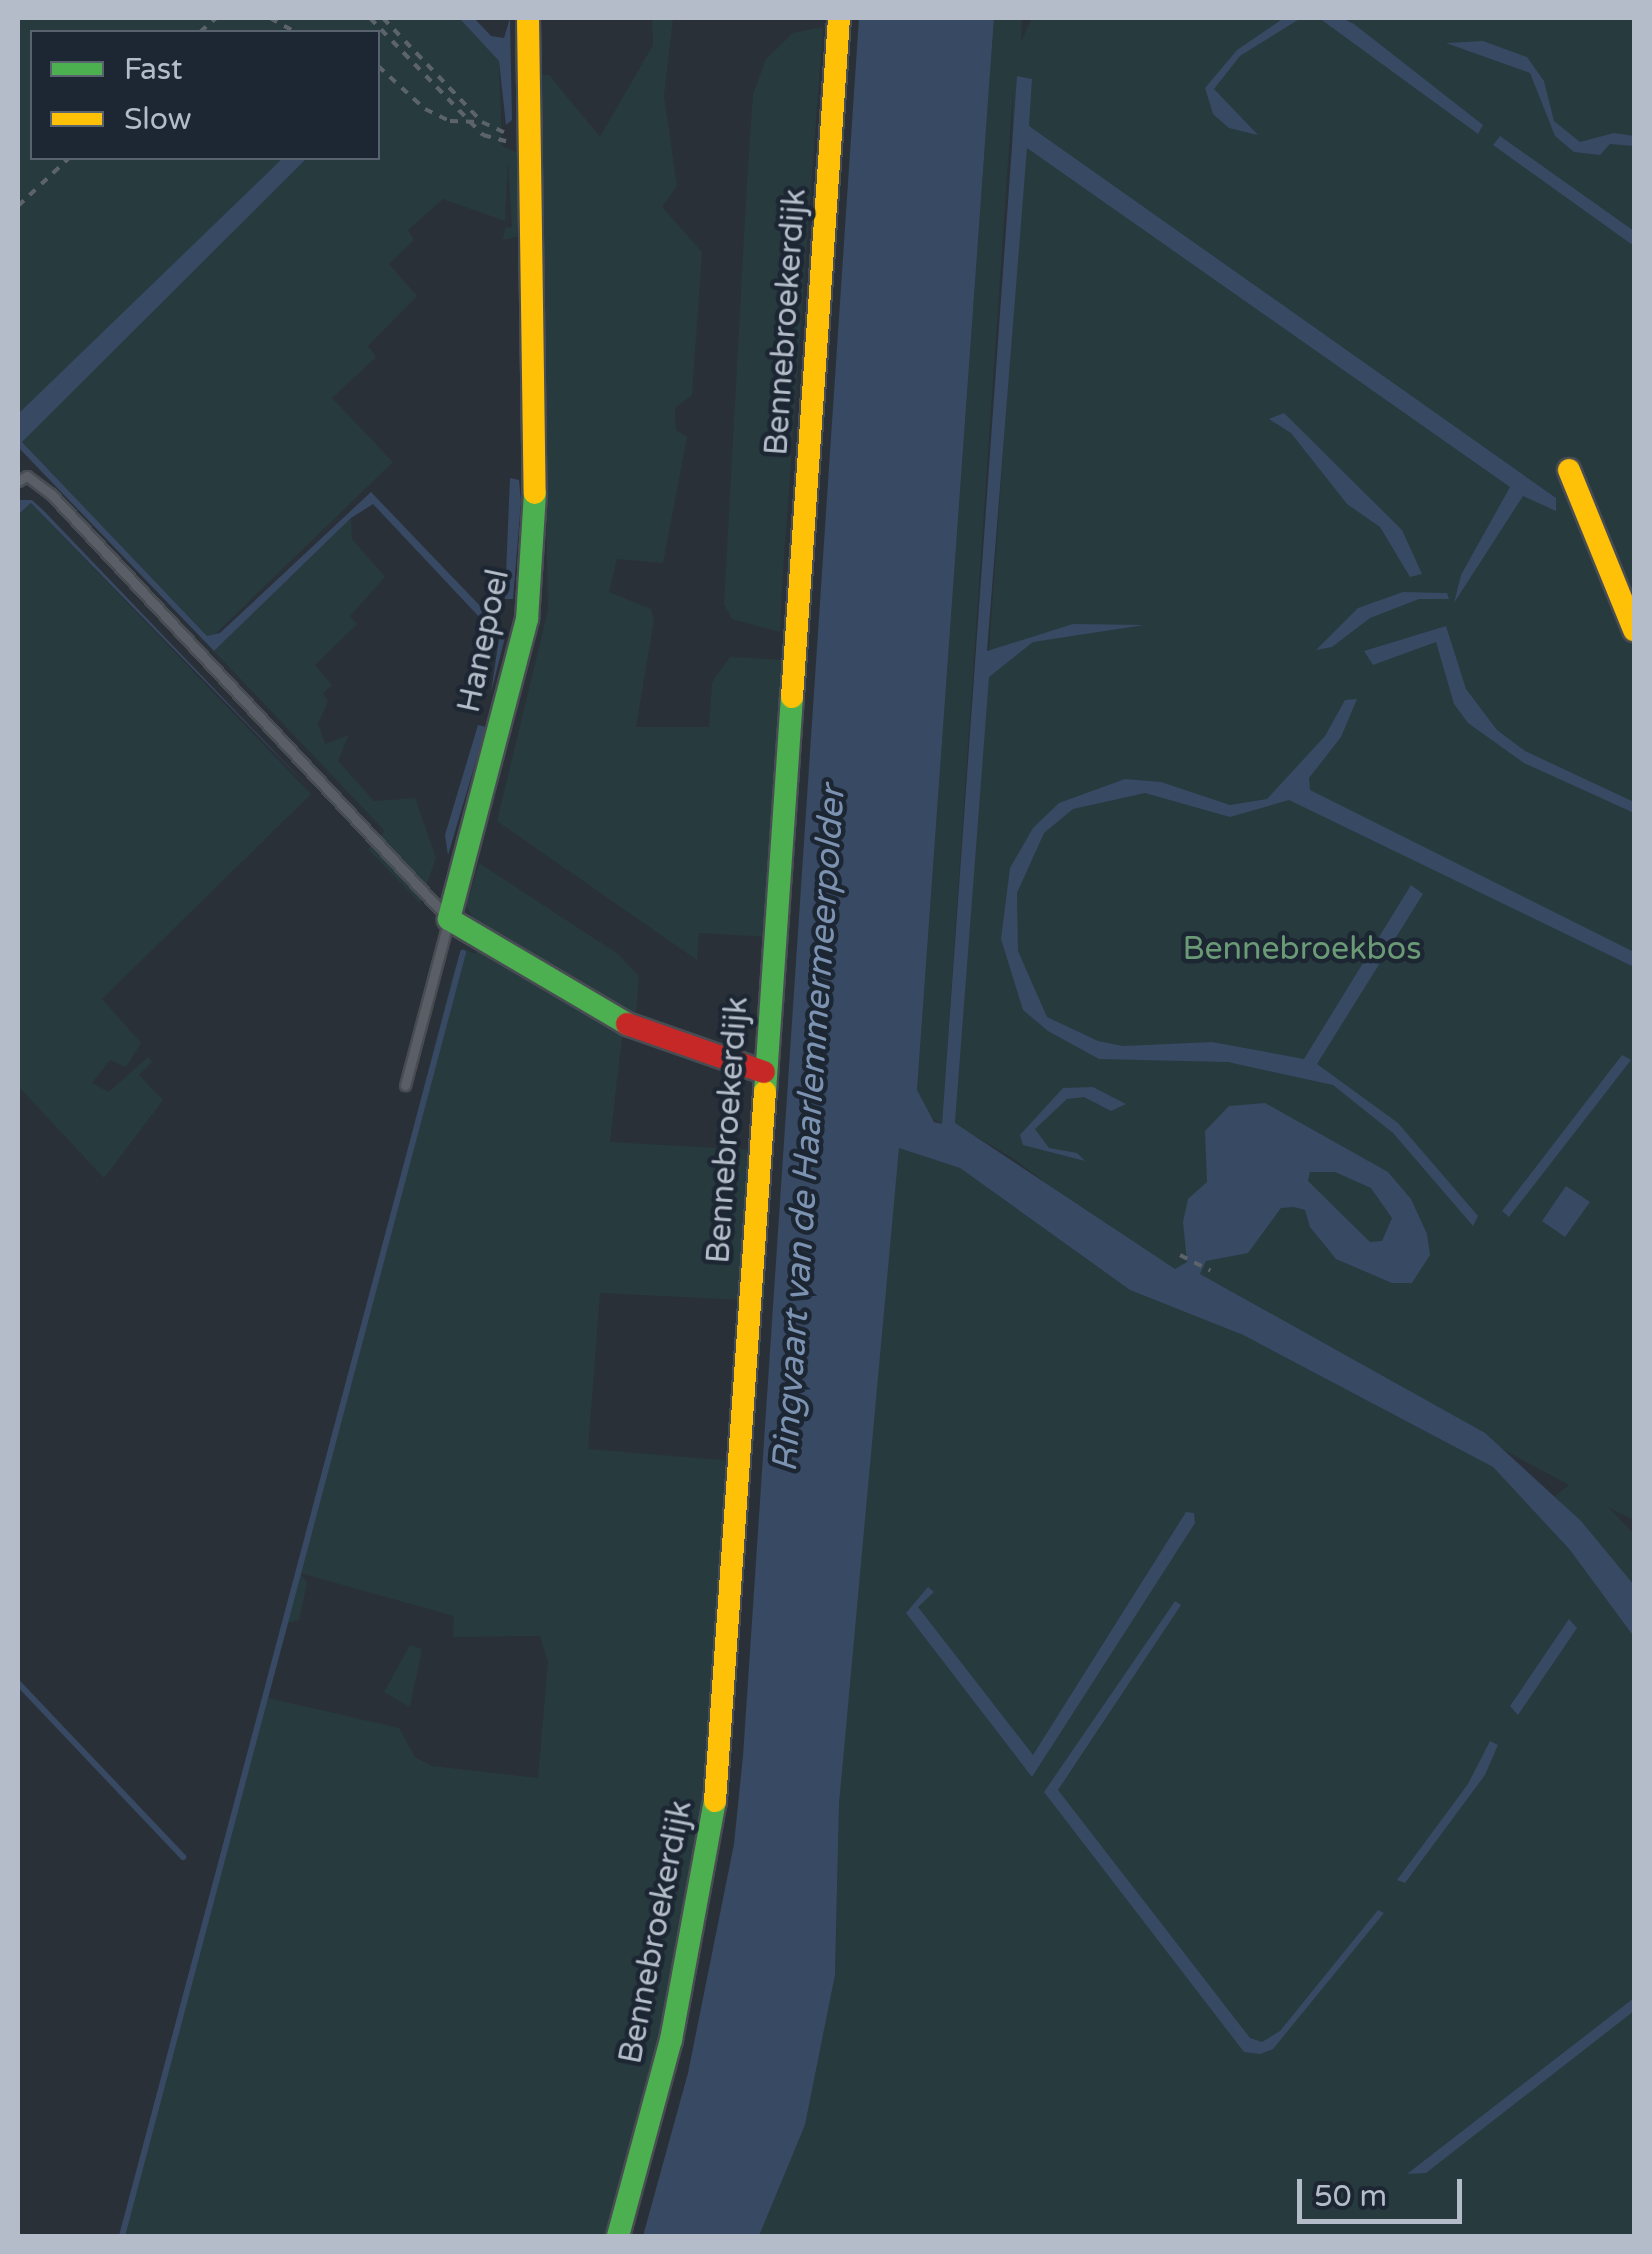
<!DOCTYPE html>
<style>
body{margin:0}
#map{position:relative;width:1652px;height:2254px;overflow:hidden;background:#2a3038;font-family:"Varela Round",sans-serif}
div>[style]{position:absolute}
.green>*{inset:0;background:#273a3e}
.water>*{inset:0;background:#384963}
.stream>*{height:6px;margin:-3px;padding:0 3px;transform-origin:3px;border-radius:3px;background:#384963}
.path>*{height:4px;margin-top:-2px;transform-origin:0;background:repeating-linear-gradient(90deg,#5d636a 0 8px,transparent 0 16px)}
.roads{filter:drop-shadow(2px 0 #484c53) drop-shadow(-2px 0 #484c53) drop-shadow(0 2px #484c53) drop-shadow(0 -2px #484c53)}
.lane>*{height:9px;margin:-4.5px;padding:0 4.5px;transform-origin:4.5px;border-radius:4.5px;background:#5a5e66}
.fast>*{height:22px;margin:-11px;padding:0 11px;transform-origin:11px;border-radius:11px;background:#4caf50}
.slow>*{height:22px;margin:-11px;padding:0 11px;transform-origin:11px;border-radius:11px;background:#ffc107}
.jam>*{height:22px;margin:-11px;padding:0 11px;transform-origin:11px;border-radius:11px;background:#c62828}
span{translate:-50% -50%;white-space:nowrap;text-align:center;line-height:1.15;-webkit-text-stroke:9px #1d2633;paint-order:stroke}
.street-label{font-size:32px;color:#b4bcc9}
.park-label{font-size:32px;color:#6b9a76}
.water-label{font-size:35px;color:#7c92b1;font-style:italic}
.frame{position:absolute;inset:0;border:20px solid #b4bcc9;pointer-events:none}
.legend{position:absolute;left:30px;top:30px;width:350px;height:130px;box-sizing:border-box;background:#1d2633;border:2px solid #59626f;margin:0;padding:12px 18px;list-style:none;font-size:30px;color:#b4bcc9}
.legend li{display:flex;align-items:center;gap:20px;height:50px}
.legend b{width:50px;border:2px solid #59626f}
.scale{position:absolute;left:1297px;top:2179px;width:165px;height:45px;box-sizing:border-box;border:5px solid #b4bcc9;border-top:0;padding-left:12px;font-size:30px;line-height:35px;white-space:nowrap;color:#b4bcc9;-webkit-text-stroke:8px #1d2633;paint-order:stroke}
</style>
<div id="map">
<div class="green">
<div style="clip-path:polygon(evenodd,18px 18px,459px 18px,499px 61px,502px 146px,525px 156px,525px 235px,503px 240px,505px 228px,512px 227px,508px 162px,505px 221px,443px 199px,408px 230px,414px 240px,389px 264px,417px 296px,368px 346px,376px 357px,332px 398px,393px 462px,214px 635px,207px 636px,22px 442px,18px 445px,18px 18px,32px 32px,378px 32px,378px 158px,32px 158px,32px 32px)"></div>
<div style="clip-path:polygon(652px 18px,673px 18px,664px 96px,677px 186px,662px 207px,702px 252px,692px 395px,675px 408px,676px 430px,687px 437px,663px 563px,617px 559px,609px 592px,651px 609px,654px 620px,636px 727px,709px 727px,712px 682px,730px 657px,788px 660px,768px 937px,699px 933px,697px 960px,497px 821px,548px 610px,537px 75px,549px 75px,600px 137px,653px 45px)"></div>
<div style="clip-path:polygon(994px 18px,1022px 18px,1021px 42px,1032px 18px,1634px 18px,1634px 1520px,1608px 1507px,1634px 1534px,1634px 1585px,1555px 1496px,1569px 1485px,1132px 1249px,1014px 1159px,955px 1124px,1008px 383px,1013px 89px,942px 1125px,923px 1112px,917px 1090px)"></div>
<div style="clip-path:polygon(823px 27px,783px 571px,780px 632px,732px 619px,724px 604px,747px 182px,753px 94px,766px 59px,793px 33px)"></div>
<div style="clip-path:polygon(31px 503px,311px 794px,102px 999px,141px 1043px,126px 1067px,110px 1060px,92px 1083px,109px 1092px,148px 1057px,152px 1062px,139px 1075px,163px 1100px,104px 1178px,18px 1086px,18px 516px)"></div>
<div style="clip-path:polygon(351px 518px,352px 539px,385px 577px,350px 616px,357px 624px,315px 665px,332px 685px,323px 693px,328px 701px,318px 724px,325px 744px,349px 735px,338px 761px,374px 801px,415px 798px,436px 858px,420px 903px,368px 849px,385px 831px,214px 651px)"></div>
<div style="clip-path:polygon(479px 863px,618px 954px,639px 976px,636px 1013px,477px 925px,466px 906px)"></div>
<div style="clip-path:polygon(478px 948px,623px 1029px,610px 1142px,753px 1150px,743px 1300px,600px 1293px,588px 1449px,732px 1461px,698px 1879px,613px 2236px,122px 2236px,264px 1697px,399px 1728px,415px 1757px,432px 1766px,538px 1778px,548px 1662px,540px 1636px,453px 1637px,454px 1616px,300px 1573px,307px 1583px,299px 1620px,285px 1624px,455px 967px,465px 949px,475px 954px)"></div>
<div style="clip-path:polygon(898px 1147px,960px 1168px,1130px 1290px,1243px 1335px,1493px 1467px,1570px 1550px,1634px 1637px,1634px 2236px,759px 2236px,805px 2125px,835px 1975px,839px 1804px,892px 1156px)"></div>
<div style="clip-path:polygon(410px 1645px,422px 1649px,410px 1707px,384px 1692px)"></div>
</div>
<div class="water">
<div style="clip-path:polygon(459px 18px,474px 18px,491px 36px,504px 38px,510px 18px,512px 120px,506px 125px,499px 61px)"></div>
<div style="clip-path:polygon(evenodd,859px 18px,994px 18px,917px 1090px,934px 1122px,942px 1124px,1017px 76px,1032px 79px,1029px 126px,1556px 498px,1556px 511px,1523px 496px,1454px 603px,1461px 575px,1510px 487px,1027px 148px,987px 651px,1073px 624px,1144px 625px,1033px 642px,989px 677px,955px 1123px,1175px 1269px,1187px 1262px,1183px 1222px,1188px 1199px,1207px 1182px,1205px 1131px,1229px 1106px,1265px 1103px,1388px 1172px,1411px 1199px,1427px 1234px,1430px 1255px,1412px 1283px,1392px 1283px,1336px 1259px,1310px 1227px,1305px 1210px,1294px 1207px,1281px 1208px,1248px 1253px,1206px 1261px,1200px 1274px,1485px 1433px,1581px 1521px,1634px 1585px,1634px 1637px,1570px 1550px,1493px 1467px,1243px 1335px,1130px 1290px,960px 1168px,899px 1148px,839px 1804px,835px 1975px,805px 2125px,759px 2236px,643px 2236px,688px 2073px,734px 1844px,743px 1756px,859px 18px,1310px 1172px,1335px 1172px,1371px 1188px,1392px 1218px,1382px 1241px,1370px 1242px,1308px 1181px,1310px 1172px)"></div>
<div style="clip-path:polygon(1284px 18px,1301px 18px,1240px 56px,1214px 89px,1258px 135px,1229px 128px,1213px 114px,1205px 88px,1237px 50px)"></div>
<div style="clip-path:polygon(1319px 18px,1342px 18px,1354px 24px,1483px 125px,1478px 134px)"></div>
<div style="clip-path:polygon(1483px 41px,1527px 57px,1544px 81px,1554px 121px,1580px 142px,1614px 133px,1634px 136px,1634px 146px,1610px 144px,1600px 155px,1574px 152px,1555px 136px,1530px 73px,1446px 43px)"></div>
<div style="clip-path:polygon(1500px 136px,1634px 231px,1634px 246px,1493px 145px)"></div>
<div style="clip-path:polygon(283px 158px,307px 158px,22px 442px,207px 636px,220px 633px,371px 492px,506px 633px,491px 693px,499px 638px,373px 504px,351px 518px,214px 651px,18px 447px,18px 414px)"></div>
<div style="clip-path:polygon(1284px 413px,1402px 530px,1422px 574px,1410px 577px,1380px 527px,1347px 504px,1291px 433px,1269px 419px)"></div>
<div style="clip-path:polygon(510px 478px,519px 480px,521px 502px,513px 599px,505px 599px)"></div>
<div style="clip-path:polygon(18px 500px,32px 500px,44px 511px,313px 792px,31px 503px,18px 515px)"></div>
<div style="clip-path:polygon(1403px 592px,1447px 593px,1449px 599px,1419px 599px,1370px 618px,1332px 647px,1316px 650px,1358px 608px)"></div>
<div style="clip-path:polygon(1446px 626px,1466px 689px,1497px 730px,1525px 751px,1634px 802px,1634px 813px,1524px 763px,1468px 723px,1454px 704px,1436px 642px,1373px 665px,1364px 651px)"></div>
<div style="clip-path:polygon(1357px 699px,1341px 737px,1309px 778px,1310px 790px,1634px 952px,1634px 967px,1289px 800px,1230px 817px,1145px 793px,1073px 809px,1044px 833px,1017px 893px,1018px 951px,1047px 1017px,1098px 1041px,1123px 1046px,1212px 1042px,1304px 1059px,1411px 885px,1423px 894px,1317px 1064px,1398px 1123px,1478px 1216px,1473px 1226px,1393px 1133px,1333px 1085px,1228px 1062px,1099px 1059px,1048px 1031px,1023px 1010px,1001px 939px,1010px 868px,1033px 828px,1059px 803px,1125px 779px,1161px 782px,1230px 805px,1267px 799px,1325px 736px,1345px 700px)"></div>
<div style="clip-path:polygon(478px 725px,486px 727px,448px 855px,445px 835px)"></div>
<div style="clip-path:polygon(1622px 1055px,1631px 1060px,1509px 1217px,1502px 1211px)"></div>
<div style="clip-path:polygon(1093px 1087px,1126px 1104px,1111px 1111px,1084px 1097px,1067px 1099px,1035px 1129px,1049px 1148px,1077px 1153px,1085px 1161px,1023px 1145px,1020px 1135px,1063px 1088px)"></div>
<div style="clip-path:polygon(1566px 1186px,1590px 1202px,1565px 1237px,1542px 1221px)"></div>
<div style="clip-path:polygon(1186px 1512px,1194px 1513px,1195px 1523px,1032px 1777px,906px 1613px,928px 1587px,934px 1592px,918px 1607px,1033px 1755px)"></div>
<div style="clip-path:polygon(1175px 1601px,1181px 1605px,1058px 1790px,1250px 2038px,1262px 2042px,1280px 2031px,1378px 1910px,1384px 1913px,1273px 2049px,1260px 2054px,1244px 2052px,1044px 1792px)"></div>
<div style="clip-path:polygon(1569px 1619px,1577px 1628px,1518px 1715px,1510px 1706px)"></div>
<div style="clip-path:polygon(1490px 1741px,1498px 1745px,1485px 1775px,1405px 1883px,1397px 1880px,1468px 1784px)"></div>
<div style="clip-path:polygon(1634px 1998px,1634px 2011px,1426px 2173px,1407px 2174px)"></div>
</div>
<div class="stream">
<div style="left:18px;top:1683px;width:240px;rotate:46.5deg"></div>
<div style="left:122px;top:2236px;width:1328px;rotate:-75.12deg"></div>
</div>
<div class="path">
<div style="left:270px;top:18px;width:29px;rotate:29deg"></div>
<div style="left:370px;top:18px;width:163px;rotate:46deg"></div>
<div style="left:483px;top:135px;width:24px;rotate:15deg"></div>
<div style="left:383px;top:18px;width:144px;rotate:46.4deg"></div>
<div style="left:482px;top:122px;width:26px;rotate:25deg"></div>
<div style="left:200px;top:32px;width:21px;rotate:-41deg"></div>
<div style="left:378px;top:66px;width:64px;rotate:42.5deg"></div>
<div style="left:425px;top:109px;width:28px;rotate:26deg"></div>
<div style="left:450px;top:121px;width:32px;rotate:2deg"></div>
<div style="left:18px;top:206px;width:70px;rotate:-43.3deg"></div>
<div style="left:1180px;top:1255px;width:34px;rotate:27deg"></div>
</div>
<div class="roads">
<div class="lane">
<div style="left:18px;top:481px;width:10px;rotate:-29deg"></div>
<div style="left:27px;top:476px;width:30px;rotate:37deg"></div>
<div style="left:51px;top:494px;width:582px;rotate:46.88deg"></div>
<div style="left:449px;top:919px;width:172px;rotate:104.8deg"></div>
</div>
<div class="fast">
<div style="left:535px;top:493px;width:126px;rotate:93.6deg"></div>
<div style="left:527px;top:619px;width:310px;rotate:104.6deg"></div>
<div style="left:449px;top:919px;width:207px;rotate:30.5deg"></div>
<div style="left:765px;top:1092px;width:396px;rotate:-86.1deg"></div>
<div style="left:618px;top:2236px;width:203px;rotate:-74.9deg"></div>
<div style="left:671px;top:2040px;width:243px;rotate:-79.6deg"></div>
</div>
<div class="slow">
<div style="left:528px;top:18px;width:475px;rotate:89.2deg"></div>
<div style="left:1569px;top:470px;width:173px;rotate:67.9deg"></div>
<div style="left:792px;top:697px;width:681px;rotate:-86.04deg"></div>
<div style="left:715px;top:1801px;width:711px;rotate:-85.97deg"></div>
</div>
<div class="jam">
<div style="left:627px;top:1024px;width:145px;rotate:19.3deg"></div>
</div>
</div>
<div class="street-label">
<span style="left:786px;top:322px;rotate:-86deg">Bennebroekerdijk</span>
<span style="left:484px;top:641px;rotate:-78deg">Hanepoel</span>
<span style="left:728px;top:1130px;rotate:-86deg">Bennebroekerdijk</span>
<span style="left:656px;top:1932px;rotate:-79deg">Bennebroekerdijk</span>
</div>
<div class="park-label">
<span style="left:1302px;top:949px">Bennebroekbos</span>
</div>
<div class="water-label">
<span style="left:809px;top:1129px;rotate:-86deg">Ringvaart van de Haarlemmermeerpolder</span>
</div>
<div class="frame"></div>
<ul class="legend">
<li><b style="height:12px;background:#4caf50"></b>Fast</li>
<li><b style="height:12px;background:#ffc107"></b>Slow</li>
</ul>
<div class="scale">50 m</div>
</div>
